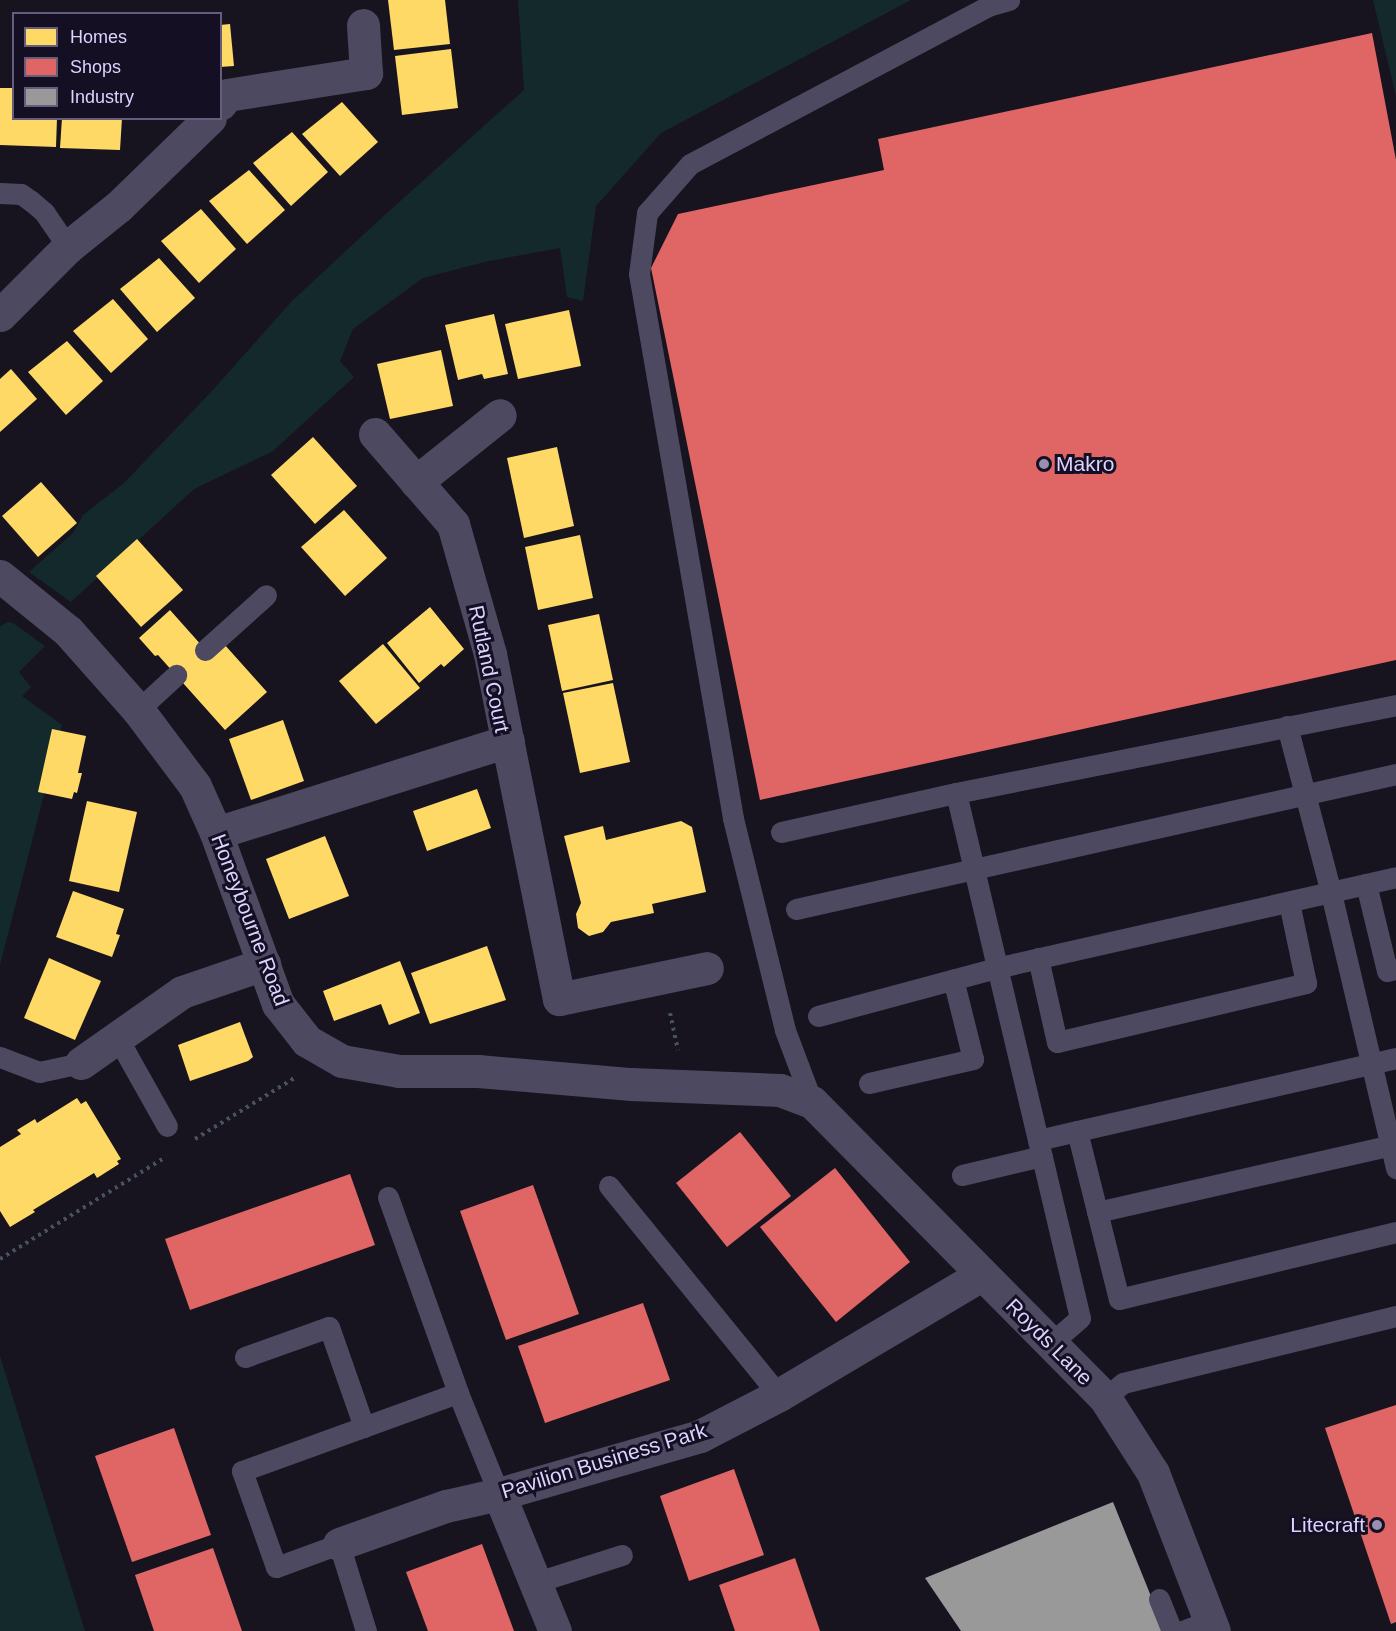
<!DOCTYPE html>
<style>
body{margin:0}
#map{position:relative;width:1396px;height:1631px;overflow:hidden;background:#17141f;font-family:Arial,sans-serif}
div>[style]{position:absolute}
.green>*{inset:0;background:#13292c}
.homes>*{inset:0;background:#ffd966}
.shops>*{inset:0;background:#e06666}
.industry>*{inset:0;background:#999}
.path>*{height:4px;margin-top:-2px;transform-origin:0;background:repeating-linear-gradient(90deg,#475160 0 3px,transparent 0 7.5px)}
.lane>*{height:21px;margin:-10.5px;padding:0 10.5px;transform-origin:10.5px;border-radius:10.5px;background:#4d4960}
.street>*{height:33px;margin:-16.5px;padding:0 16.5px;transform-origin:16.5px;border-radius:16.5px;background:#4d4960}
.dots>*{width:16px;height:16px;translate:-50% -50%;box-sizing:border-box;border:3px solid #150f24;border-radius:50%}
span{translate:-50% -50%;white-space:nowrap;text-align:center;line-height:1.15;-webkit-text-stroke:6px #150f24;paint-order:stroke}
.poi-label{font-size:21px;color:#dcd3fe}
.left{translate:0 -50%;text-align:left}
.right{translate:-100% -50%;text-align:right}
.street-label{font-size:21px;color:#dcd3fe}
.legend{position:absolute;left:12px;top:12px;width:210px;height:108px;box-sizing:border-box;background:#150f24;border:2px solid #655d7b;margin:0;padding:8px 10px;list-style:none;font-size:18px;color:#dcd3fe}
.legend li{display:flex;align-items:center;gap:12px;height:30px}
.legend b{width:30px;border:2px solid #655d7b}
</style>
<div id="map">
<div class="green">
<div style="clip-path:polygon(518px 0,911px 0,661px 133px,596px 206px,583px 301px,567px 297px,560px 248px,489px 261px,423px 278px,353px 329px,340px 361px,354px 377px,273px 451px,194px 489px,71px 602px,29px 572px,73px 533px,83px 515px,124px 483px,211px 392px,292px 301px,377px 222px,524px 90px)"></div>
<div style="clip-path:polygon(1373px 0,1396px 0,1396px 96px)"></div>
<div style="clip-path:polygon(8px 622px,13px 623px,45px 646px,19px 672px,31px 687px,22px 696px,62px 725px,0 965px,0 626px)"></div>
<div style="clip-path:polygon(0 1356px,85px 1631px,0 1631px)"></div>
</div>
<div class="homes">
<div style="clip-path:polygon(388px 0,445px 0,450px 44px,394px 50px)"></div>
<div style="clip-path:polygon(230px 24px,234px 66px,220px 67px,220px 25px)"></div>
<div style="clip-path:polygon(451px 49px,458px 108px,402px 115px,395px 56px)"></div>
<div style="clip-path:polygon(0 88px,14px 88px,14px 118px,57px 118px,56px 147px,0 145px)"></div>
<div style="clip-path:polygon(342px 102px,378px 142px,340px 176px,302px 134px)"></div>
<div style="clip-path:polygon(62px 118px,122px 118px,120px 150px,60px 148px)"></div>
<div style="clip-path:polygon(292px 132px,328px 172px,291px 206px,253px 163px)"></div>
<div style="clip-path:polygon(249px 170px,285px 210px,247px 244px,209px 201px)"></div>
<div style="clip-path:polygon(201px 209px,236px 249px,199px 283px,161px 241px)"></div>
<div style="clip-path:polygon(159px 258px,195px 298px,157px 332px,120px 289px)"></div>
<div style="clip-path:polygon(113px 299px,148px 339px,111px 373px,73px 331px)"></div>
<div style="clip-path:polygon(569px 310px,581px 366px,518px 379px,505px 324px)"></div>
<div style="clip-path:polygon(494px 314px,508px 374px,484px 379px,482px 374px,458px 380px,445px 325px)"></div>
<div style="clip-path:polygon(67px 341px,103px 381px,66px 415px,28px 372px)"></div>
<div style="clip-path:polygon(441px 350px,453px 406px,390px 419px,377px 364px)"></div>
<div style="clip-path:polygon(11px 369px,37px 399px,0 432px,0 379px)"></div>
<div style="clip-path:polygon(313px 437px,357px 486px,315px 524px,271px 475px)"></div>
<div style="clip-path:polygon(557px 447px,574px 526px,524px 538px,507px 458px)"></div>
<div style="clip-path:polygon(41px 482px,77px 523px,38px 557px,2px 516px)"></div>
<div style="clip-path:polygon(344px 510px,387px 558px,345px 596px,301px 547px)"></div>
<div style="clip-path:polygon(580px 535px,593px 598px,538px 610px,525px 547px)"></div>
<div style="clip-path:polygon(137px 539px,183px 590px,141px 627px,96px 576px)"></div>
<div style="clip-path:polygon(430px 607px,464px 649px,444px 667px,441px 664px,419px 683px,387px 643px)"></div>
<div style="clip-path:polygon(170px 610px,211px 656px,224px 644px,267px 692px,225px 730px,158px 655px,155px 656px,139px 638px)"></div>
<div style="clip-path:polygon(599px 614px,613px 680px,562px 691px,548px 625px)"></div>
<div style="clip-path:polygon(383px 644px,420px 688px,376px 724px,339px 681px)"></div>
<div style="clip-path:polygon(613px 683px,630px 762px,580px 773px,563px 693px)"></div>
<div style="clip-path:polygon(283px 720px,304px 781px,251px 800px,229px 739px)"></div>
<div style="clip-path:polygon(52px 729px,86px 736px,78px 773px,82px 773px,77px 793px,74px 792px,72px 799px,38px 792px)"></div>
<div style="clip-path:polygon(477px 789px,491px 828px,427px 851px,413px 811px)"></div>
<div style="clip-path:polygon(87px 801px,137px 812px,119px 892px,69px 881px)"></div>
<div style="clip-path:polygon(681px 821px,692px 827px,706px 892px,652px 904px,654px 913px,611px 922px,603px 932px,589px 936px,578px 928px,576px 914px,581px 903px,564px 836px,603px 826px,606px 840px)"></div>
<div style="clip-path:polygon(325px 836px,349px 896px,289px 919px,266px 859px)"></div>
<div style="clip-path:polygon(73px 891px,124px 909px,116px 934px,120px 935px,112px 957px,56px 937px)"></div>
<div style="clip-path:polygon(487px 946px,506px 1000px,430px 1024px,411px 973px)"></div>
<div style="clip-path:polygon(49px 958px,101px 981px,75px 1040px,24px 1018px)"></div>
<div style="clip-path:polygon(400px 961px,420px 1013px,389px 1025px,381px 1004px,334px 1021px,323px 991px)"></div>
<div style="clip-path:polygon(240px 1022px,253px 1057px,248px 1061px,190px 1081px,178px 1045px)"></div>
<div style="clip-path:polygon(77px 1098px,81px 1104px,86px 1101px,121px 1159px,117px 1161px,119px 1164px,97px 1178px,94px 1173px,33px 1210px,35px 1212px,10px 1227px,0 1211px,0 1147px,21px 1134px,17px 1130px,35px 1119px,37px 1123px)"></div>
</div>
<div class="shops">
<div style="clip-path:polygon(1372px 33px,1396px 160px,1396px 660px,760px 800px,651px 268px,678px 214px,884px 170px,878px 139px)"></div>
<div style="clip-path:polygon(740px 1132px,791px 1196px,727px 1247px,676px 1183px)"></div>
<div style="clip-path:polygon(835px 1168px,910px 1262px,836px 1322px,760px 1227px)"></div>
<div style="clip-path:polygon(350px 1174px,375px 1245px,190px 1310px,165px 1239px)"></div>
<div style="clip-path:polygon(533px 1185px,579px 1314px,506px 1340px,460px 1211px)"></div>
<div style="clip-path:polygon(643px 1303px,670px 1380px,545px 1423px,518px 1346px)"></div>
<div style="clip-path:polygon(1396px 1405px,1396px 1622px,1391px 1624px,1325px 1428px)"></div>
<div style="clip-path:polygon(174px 1428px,211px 1535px,132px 1562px,95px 1456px)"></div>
<div style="clip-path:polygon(734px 1469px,764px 1555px,689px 1581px,660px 1496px)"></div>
<div style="clip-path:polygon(482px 1544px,514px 1631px,428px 1631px,406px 1572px)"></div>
<div style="clip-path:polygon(213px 1548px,242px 1631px,154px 1631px,135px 1575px)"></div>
<div style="clip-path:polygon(795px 1558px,820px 1631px,735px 1631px,719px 1585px)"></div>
</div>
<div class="industry">
<div style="clip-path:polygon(1113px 1502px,1165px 1631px,961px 1631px,925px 1578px)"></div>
</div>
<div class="path">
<div style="left:670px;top:1013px;width:38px;rotate:78deg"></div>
<div style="left:195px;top:1139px;width:119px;rotate:-31.5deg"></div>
<div style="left:0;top:1259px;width:195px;rotate:-31.6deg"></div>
</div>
<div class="lane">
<div style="left:0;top:193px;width:21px;rotate:3deg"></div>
<div style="left:21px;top:194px;width:12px;rotate:35deg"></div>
<div style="left:31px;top:201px;width:17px;rotate:40deg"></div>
<div style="left:44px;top:212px;width:42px;rotate:55.6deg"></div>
<div style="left:205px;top:650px;width:82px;rotate:-42deg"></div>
<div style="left:138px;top:710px;width:52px;rotate:-42.6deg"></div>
<div style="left:1287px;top:726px;width:173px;rotate:75.2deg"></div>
<div style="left:1331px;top:893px;width:283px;rotate:76.7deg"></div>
<div style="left:956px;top:793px;width:539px;rotate:76.71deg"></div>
<div style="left:1080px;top:1318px;width:38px;rotate:139deg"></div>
<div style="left:781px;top:832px;width:179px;rotate:-12.6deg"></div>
<div style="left:956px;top:793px;width:449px;rotate:-11.3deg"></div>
<div style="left:1366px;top:884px;width:89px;rotate:76.4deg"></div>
<div style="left:1387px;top:971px;width:9px;rotate:-13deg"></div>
<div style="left:796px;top:909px;width:615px;rotate:-12.68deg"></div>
<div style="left:1038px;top:958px;width:86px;rotate:77.3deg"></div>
<div style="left:1057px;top:1042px;width:256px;rotate:-13.3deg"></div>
<div style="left:1306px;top:983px;width:83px;rotate:-101.9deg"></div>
<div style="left:818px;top:1016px;width:184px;rotate:-15.1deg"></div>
<div style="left:996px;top:968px;width:410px;rotate:-12.8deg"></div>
<div style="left:117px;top:1037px;width:102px;rotate:60.7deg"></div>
<div style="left:0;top:1057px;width:42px;rotate:21deg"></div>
<div style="left:39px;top:1072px;width:43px;rotate:-12.1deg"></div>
<div style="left:869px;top:1083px;width:107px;rotate:-13deg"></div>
<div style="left:973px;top:1059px;width:82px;rotate:-104deg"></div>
<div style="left:812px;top:1102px;width:77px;rotate:-110.6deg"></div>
<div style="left:785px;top:1030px;width:218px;rotate:-103.8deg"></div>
<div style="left:733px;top:818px;width:552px;rotate:-99.8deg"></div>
<div style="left:639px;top:274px;width:62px;rotate:-82.5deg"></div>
<div style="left:647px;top:213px;width:65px;rotate:-48.7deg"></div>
<div style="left:690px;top:164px;width:337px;rotate:-27.9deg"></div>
<div style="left:988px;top:6px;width:22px;rotate:-16deg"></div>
<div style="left:1077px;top:1131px;width:173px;rotate:76deg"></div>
<div style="left:1119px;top:1299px;width:285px;rotate:-13.6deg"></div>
<div style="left:1038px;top:1140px;width:367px;rotate:-12.9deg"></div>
<div style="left:962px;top:1175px;width:82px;rotate:-13.4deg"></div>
<div style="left:609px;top:1186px;width:269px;rotate:50.9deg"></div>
<div style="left:388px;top:1197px;width:208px;rotate:70.3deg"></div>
<div style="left:458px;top:1393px;width:109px;rotate:67.9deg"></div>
<div style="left:1097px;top:1212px;width:307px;rotate:-12.8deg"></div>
<div style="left:245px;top:1357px;width:89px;rotate:-19.7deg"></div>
<div style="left:329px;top:1327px;width:106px;rotate:70.7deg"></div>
<div style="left:1105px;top:1398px;width:23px;rotate:-40deg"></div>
<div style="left:1123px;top:1383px;width:281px;rotate:-13.8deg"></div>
<div style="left:537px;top:1582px;width:89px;rotate:-17.6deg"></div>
<div style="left:1159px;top:1599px;width:35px;rotate:68deg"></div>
<div style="left:366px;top:1631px;width:91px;rotate:-107.2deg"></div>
<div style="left:339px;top:1544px;width:67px;rotate:159.9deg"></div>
<div style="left:276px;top:1567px;width:102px;rotate:-109.5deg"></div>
<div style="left:242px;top:1471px;width:230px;rotate:-19.9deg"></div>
<div style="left:1182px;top:1631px;width:30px;rotate:-20deg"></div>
</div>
<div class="street">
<div style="left:220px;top:104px;width:11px;rotate:-52deg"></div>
<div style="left:227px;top:95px;width:141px;rotate:-9deg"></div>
<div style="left:366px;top:73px;width:48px;rotate:-93.6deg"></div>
<div style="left:0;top:315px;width:96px;rotate:-45deg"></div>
<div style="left:68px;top:247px;width:64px;rotate:-38.7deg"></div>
<div style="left:118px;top:207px;width:128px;rotate:-44.1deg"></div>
<div style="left:375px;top:434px;width:119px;rotate:49.1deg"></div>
<div style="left:453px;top:524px;width:135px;rotate:74.1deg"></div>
<div style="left:490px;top:654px;width:352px;rotate:78.7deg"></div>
<div style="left:559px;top:999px;width:151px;rotate:-11.8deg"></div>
<div style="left:416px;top:482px;width:107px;rotate:-38.6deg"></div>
<div style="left:0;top:576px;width:87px;rotate:39deg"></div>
<div style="left:68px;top:631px;width:106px;rotate:48.5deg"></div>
<div style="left:138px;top:710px;width:95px;rotate:53.1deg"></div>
<div style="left:195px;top:786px;width:51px;rotate:65.9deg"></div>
<div style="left:216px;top:833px;width:182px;rotate:70.1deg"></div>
<div style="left:278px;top:1004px;width:47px;rotate:51.9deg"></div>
<div style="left:307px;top:1041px;width:40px;rotate:29.7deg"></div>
<div style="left:342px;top:1061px;width:58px;rotate:10deg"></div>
<div style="left:399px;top:1071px;width:79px"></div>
<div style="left:478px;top:1071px;width:154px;rotate:4.9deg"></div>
<div style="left:631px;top:1084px;width:149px;rotate:2.3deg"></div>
<div style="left:780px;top:1090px;width:34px;rotate:21deg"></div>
<div style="left:812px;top:1102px;width:416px;rotate:45.3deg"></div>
<div style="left:1105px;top:1398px;width:89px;rotate:57.4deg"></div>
<div style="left:1153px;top:1473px;width:169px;rotate:68.9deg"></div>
<div style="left:216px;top:833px;width:306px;rotate:-17.5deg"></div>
<div style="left:81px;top:1063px;width:123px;rotate:-35.1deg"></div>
<div style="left:182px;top:992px;width:87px;rotate:-18.9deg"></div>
<div style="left:499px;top:1494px;width:148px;rotate:67.8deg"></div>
<div style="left:339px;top:1544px;width:114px;rotate:-19.6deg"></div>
<div style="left:446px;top:1506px;width:54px;rotate:-12.8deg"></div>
<div style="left:499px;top:1494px;width:209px;rotate:-16.1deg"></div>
<div style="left:700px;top:1436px;width:89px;rotate:-27.4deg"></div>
<div style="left:779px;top:1395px;width:235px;rotate:-30.7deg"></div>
</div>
<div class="dots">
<div style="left:1044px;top:464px;background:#9790b0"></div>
<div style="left:1377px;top:1525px;background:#9790b0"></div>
</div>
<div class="poi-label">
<span class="left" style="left:1056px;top:464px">Makro</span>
<span class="right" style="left:1365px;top:1525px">Litecraft</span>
</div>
<div class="street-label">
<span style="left:489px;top:669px;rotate:78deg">Rutland Court</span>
<span style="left:250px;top:920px;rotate:69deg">Honeybourne Road</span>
<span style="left:1049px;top:1342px;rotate:45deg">Royds Lane</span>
<span style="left:604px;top:1461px;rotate:-17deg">Pavilion Business Park</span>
</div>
<ul class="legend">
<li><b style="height:16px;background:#ffd966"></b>Homes</li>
<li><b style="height:16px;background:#e06666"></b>Shops</li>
<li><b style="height:16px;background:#999"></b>Industry</li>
</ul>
</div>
